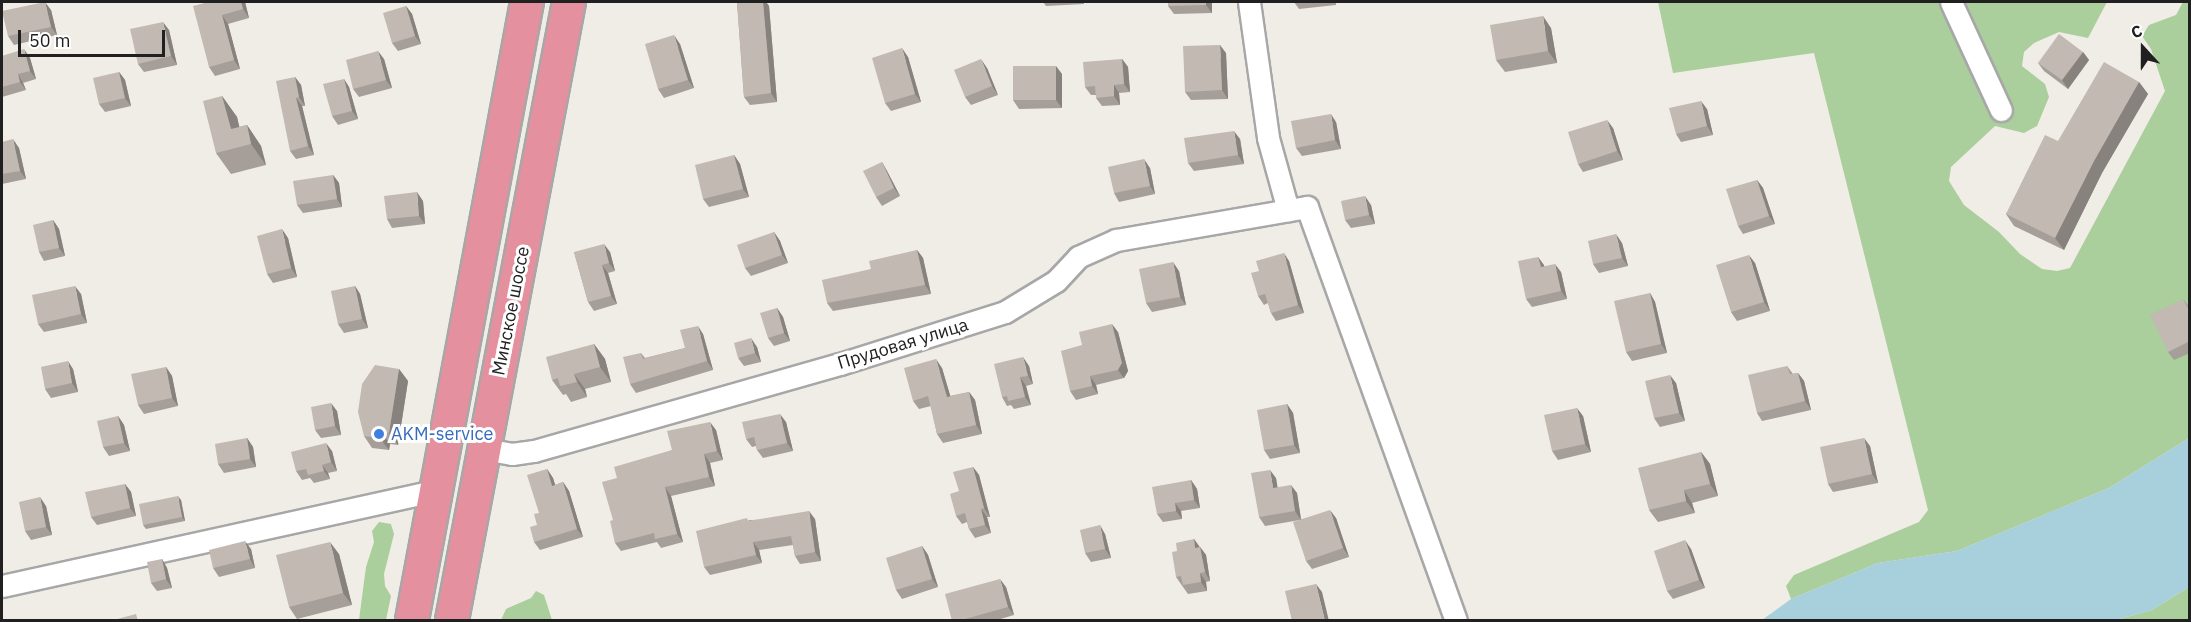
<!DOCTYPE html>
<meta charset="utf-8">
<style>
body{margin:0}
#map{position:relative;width:2191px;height:622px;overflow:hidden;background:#f0ede6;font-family:"IBM Plex Sans",sans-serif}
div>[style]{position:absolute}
.forest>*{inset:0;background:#aace9c}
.water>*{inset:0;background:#a8cfdc}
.roads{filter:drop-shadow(2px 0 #a7a7a7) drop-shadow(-2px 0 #a7a7a7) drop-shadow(0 2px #a7a7a7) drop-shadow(0 -2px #a7a7a7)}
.minor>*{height:21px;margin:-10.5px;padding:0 10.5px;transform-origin:10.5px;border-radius:10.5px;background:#fff}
.highway>*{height:32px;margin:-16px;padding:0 16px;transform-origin:16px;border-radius:16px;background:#e5909e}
.wall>*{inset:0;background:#a69f99}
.shaded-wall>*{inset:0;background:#87827d}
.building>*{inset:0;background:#c1b9b2}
.dots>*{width:16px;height:16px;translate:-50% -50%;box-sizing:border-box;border:3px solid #fff;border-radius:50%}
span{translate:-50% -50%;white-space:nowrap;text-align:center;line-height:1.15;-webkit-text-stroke:6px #fff;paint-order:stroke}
.street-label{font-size:18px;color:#202020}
.shop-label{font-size:18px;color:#366cbe}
.left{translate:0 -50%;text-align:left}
.frame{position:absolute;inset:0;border:3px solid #202020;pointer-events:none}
.north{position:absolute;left:2113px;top:18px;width:60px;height:60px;-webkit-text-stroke:4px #fff;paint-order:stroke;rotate:339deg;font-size:16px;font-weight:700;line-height:24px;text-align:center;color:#202020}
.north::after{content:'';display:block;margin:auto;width:21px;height:27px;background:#202020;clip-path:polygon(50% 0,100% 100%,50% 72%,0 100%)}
.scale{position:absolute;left:18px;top:30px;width:147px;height:27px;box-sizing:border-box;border:3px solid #202020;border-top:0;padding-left:8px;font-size:18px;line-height:21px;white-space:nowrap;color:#202020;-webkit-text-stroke:4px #fff;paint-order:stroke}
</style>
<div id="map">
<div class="forest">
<div style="clip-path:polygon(1658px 2px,2107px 2px,2088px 38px,2059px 32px,2034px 43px,2024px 52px,2022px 66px,2045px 84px,2049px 97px,2037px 126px,2024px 133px,1995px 126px,1951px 167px,1949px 181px,1964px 205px,1999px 232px,2020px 254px,2042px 269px,2057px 271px,2070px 268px,2165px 91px,2151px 49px,2142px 36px,2149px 25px,2176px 15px,2183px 2px,2189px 2px,2189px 438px,2109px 488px,1957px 551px,1878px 563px,1791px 599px,1786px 586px,1794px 575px,1919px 522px,1928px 510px,1814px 53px,1673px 73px)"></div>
<div style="clip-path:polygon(379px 522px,391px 524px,394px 534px,384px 574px,385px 586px,391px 596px,386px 620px,359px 620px,366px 567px,374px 542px,372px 531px)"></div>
<div style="clip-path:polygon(2189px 587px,2189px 620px,2116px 620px,2152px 610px)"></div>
<div style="clip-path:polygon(536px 591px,544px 595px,552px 620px,501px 620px,506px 609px,531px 598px)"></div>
</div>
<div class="water">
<div style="clip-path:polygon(2189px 438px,2189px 587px,2152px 610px,2116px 620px,1762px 620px,1791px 599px,1878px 563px,1957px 551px,2109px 488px)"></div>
</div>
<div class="roads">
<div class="minor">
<div style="left:1249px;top:2px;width:137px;rotate:82deg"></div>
<div style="left:1268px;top:138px;width:75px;rotate:74.5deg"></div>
<div style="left:1951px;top:2px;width:119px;rotate:65.2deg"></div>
<div style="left:484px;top:449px;width:28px;rotate:10deg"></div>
<div style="left:512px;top:454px;width:22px;rotate:-8deg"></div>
<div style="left:534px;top:451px;width:318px;rotate:-15.9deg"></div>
<div style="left:840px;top:364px;width:173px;rotate:-17.5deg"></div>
<div style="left:1005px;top:312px;width:60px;rotate:-31.3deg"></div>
<div style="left:1056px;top:281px;width:33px;rotate:-47deg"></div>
<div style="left:1078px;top:257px;width:42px;rotate:-24.1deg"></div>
<div style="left:1116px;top:240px;width:194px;rotate:-9.8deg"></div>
<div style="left:1307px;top:207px;width:439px;rotate:70.2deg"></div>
<div style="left:2px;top:586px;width:443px;rotate:-12.4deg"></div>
</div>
<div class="highway">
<div style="left:412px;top:620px;width:629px;rotate:-79.46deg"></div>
<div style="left:452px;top:620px;width:629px;rotate:-79.28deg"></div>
</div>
</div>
<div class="wall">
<div style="clip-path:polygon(204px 2px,245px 2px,249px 18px,228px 24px,240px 69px,215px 76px,209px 67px)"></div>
<div style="clip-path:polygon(737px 2px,766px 2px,769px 6px,777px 102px,750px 105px,744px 97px)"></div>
<div style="clip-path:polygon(1043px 2px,1084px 2px,1084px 4px,1046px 6px)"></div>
<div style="clip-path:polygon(1168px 2px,1212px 2px,1212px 13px,1174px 14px,1168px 6px)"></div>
<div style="clip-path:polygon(1294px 2px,1336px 2px,1336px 5px,1299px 9px)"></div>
<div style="clip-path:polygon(406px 6px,412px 14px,421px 44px,398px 51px,392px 43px)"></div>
<div style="clip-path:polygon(51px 10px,57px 35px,14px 45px,8px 36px)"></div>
<div style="clip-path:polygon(1551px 28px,1557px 63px,1505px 72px,1496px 60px)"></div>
<div style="clip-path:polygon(169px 30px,177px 65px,144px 72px,138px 64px)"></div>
<div style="clip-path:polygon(680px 44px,694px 88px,664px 98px,658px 89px)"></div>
<div style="clip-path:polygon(2083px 52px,2089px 60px,2068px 89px,2044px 71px,2038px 63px)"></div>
<div style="clip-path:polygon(1226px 53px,1228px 99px,1191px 100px,1185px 92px)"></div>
<div style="clip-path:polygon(2px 56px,30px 58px,36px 79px,23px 83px,26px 90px,2px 97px)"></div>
<div style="clip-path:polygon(908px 57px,921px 102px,891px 111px,885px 103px)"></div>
<div style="clip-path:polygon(384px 59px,392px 88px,359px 97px,353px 89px)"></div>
<div style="clip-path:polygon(1122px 59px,1128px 67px,1130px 92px,1119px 93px,1120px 105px,1102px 106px,1096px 98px,1096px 95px,1091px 95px,1085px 87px)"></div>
<div style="clip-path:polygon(987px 68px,998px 95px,971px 105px,965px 97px)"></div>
<div style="clip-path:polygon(119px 72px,125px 80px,131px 106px,105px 112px,99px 104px)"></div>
<div style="clip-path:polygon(1062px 74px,1062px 108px,1019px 109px,1013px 100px)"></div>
<div style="clip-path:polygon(295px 77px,301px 85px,305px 106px,302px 106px,314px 155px,296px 159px,290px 151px)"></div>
<div style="clip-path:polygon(344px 79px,349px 87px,358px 119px,338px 125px,332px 116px)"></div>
<div style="clip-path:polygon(2139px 82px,2148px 94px,2102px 173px,2064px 250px,2014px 226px,2006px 214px,2058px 141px)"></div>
<div style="clip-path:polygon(222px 96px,237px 117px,239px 127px,247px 125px,261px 146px,266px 165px,231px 174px,216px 153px)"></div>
<div style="clip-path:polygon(1707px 109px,1713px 135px,1681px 142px,1676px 134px)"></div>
<div style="clip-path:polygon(1336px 122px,1341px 149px,1302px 156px,1296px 148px)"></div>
<div style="clip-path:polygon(1613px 128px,1623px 160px,1583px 172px,1578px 164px)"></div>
<div style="clip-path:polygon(1240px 139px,1244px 164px,1194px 171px,1188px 163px)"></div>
<div style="clip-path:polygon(2px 142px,19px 148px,26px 179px,2px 184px)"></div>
<div style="clip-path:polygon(734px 155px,740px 164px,749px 197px,709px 207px,703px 199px)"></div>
<div style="clip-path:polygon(882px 162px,887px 171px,900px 196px,882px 206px,876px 197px)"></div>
<div style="clip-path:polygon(1150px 168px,1155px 194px,1119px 202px,1114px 193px)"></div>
<div style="clip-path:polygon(333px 175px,339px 183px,342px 207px,303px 213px,297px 205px)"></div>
<div style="clip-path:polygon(1757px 180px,1763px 188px,1775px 224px,1743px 234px,1738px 226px)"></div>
<div style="clip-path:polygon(423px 201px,425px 224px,392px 228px,387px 219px)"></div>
<div style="clip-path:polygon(1371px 205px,1375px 224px,1351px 228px,1345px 220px)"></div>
<div style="clip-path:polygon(53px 220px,59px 229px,65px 256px,44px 261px,39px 252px)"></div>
<div style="clip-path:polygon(774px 232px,780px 241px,788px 263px,751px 276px,745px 268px)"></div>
<div style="clip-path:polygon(288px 238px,297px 277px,273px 283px,267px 274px)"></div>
<div style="clip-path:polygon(1622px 243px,1628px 266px,1599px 273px,1593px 264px)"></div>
<div style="clip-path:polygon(917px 250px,923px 258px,931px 294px,833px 311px,827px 303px,871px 269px)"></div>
<div style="clip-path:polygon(574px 252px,610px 252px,615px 271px,608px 273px,617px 304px,594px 311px,588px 302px)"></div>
<div style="clip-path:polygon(1538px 257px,1544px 266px,1561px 272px,1567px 299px,1532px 307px,1526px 299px)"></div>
<div style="clip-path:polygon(1289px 261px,1304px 313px,1276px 321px,1271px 313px,1268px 303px,1264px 305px,1258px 296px,1259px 271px)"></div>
<div style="clip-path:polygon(1755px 263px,1770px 311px,1737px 321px,1731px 312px)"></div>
<div style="clip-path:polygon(1179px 271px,1186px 305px,1152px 312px,1146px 303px)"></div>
<div style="clip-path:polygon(355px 286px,360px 294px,368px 328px,344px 333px,338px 324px)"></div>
<div style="clip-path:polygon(1650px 293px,1655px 302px,1667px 353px,1632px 361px,1626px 352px)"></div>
<div style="clip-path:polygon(81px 294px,87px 323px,44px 332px,38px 324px)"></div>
<div style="clip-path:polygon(2183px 299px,2190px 308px,2190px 353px,2174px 360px,2168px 352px)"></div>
<div style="clip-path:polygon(777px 308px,783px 317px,790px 341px,774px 346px,768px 338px)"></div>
<div style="clip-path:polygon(1118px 332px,1128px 371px,1124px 378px,1096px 385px,1098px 394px,1076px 400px,1070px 391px,1082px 345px)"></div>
<div style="clip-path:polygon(703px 334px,713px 370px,636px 393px,630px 384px,641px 353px,645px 358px,685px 348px)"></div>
<div style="clip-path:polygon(594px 344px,605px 359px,611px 382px,585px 389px,587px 397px,571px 402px,566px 394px,563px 395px,552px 380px)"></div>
<div style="clip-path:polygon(757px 347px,761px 362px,744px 366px,738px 358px)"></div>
<div style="clip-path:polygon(1029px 366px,1033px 384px,1026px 386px,1031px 405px,1014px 409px,1011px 405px,1007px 406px,1002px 397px)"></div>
<div style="clip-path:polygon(1787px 366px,1793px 374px,1798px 373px,1804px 381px,1811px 410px,1762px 421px,1757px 413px)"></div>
<div style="clip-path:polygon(166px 367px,172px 376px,178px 406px,144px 414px,138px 405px)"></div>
<div style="clip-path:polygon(942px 368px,950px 396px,969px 392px,975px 400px,982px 434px,943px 443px,937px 434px,931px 406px,919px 409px,913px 401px)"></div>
<div style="clip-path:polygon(73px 369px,78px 392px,51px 398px,45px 389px)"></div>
<div style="clip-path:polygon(399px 369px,408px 381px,398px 445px,390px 444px,389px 450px,372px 448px,364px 436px)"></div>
<div style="clip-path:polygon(1676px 383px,1685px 421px,1660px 427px,1654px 418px)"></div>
<div style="clip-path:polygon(1287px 404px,1293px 413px,1300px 453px,1270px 459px,1264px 450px)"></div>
<div style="clip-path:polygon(337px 411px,341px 435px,321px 438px,315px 430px)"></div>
<div style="clip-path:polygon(118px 416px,124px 425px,130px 451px,109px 456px,103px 447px)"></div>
<div style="clip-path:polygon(1583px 416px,1591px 452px,1558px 460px,1552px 451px)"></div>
<div style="clip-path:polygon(786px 422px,793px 451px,763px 458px,757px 450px,756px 446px,752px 447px,746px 439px)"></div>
<div style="clip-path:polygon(716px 430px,723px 460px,710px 463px,715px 486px,671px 496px,683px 542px,661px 548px,657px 542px,621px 551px,615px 543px,613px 520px,617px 478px,672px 450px)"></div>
<div style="clip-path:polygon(247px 438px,253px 447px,256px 467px,224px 473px,218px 464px)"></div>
<div style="clip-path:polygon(1870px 446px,1878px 483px,1833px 492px,1828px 484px)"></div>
<div style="clip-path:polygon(332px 451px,337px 471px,328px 473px,330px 479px,314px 483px,310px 478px,302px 480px,296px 471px)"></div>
<div style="clip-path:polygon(1701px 452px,1710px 464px,1718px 496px,1692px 503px,1695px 513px,1658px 522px,1649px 510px)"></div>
<div style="clip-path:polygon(973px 467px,979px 475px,990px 517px,987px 517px,991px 533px,975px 538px,969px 529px,967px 522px,962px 524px,956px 516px,959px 491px)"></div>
<div style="clip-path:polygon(547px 469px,553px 478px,555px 485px,563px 482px,569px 491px,583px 537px,540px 550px,534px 542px)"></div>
<div style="clip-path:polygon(1276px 478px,1277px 487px,1297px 493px,1301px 519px,1336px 518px,1349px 557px,1312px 569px,1306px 561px,1300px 520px,1265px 526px,1259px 517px)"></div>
<div style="clip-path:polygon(1191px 480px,1197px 489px,1200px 508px,1181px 511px,1182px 519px,1163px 522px,1157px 514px)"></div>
<div style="clip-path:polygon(125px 484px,131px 492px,136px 516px,97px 525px,91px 517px)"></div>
<div style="clip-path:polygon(181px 500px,185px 521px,146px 529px,143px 525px)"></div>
<div style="clip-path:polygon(46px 506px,52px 535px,31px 540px,25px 531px)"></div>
<div style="clip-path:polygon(815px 519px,821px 561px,800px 564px,795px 556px,793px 545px,759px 550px,762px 563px,710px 575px,704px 567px,749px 520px)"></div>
<div style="clip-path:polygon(1105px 534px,1111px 558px,1091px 562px,1085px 553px)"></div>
<div style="clip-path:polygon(1194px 539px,1206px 555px,1210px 581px,1206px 582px,1207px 591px,1188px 594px,1176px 577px,1177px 551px)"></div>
<div style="clip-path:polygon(922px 546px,928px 555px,938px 587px,902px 599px,896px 590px)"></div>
<div style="clip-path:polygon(251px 549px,255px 568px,219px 577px,213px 568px)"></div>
<div style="clip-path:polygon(1691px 549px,1705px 588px,1673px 599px,1667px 591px)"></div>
<div style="clip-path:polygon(339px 554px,352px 605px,297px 619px,289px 607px)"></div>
<div style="clip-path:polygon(162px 559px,167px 568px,172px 588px,157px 591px,151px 583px)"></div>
<div style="clip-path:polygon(1006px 587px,1014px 615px,994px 621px,952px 621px)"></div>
</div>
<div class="shaded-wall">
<div style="clip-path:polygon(45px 2px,51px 10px,57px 35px,51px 27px)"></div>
<div style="clip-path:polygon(241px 2px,245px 2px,249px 18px,243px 9px)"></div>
<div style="clip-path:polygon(763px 2px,766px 2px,769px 6px,777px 102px,771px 93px)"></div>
<div style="clip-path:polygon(1206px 2px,1212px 2px,1212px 13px,1206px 5px)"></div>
<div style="clip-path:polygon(406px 6px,412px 14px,421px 44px,415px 36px)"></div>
<div style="clip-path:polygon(222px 15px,228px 24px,240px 69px,234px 60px)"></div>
<div style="clip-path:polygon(1543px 16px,1551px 28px,1557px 63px,1548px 51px)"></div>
<div style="clip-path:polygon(163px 22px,169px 30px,177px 65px,171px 56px)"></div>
<div style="clip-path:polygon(674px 35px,680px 44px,694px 88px,688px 80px)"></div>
<div style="clip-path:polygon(1220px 45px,1226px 53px,1228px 99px,1222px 90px)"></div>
<div style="clip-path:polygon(902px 48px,908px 57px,921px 102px,915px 94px)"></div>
<div style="clip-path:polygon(24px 49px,30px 58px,36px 79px,30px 71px)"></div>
<div style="clip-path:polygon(378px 51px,384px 59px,392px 88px,386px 80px)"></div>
<div style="clip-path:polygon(2083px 52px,2089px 60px,2068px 89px,2062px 80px)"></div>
<div style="clip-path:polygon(981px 59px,987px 68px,998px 95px,992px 86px)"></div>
<div style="clip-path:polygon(1122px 59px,1128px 67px,1130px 92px,1124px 84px)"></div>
<div style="clip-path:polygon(1056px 66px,1062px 74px,1062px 108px,1056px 100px)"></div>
<div style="clip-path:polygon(119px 72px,125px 80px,131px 106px,125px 98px)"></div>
<div style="clip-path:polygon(18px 74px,23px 83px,26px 90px,20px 82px)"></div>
<div style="clip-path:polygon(295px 77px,301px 85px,305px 106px,299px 97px)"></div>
<div style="clip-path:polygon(344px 79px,349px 87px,358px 119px,352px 111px)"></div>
<div style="clip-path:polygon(2139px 82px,2148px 94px,2102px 173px,2064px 250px,2055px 238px,2094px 161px)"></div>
<div style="clip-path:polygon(1114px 85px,1119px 93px,1120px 105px,1114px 96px)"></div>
<div style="clip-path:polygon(222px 96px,237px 117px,244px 146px,231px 129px)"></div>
<div style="clip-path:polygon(296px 98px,302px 106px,314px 155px,308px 146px)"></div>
<div style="clip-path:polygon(1701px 101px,1707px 109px,1713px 135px,1707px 126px)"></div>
<div style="clip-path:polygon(1331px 114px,1336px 122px,1341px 149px,1335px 140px)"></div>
<div style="clip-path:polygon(1607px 120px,1613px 128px,1623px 160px,1617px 151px)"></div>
<div style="clip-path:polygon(247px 125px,261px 146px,266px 165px,251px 144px)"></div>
<div style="clip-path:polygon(1234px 131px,1240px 139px,1244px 164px,1238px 155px)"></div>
<div style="clip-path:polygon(13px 139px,19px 148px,26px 179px,20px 171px)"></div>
<div style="clip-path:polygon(734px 155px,740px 164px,749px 197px,743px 189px)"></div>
<div style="clip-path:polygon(1144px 159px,1150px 168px,1155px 194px,1150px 186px)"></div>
<div style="clip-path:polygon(882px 162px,887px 171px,900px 196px,894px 188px)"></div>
<div style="clip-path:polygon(333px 175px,339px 183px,342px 207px,337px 199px)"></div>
<div style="clip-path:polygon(1757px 180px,1763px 188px,1775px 224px,1769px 216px)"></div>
<div style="clip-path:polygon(417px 192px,423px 201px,425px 224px,419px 216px)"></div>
<div style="clip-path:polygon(1365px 196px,1371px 205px,1375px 224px,1369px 215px)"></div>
<div style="clip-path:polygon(53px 220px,59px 229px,65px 256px,59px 248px)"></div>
<div style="clip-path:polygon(282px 229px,288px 238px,297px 277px,291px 268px)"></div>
<div style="clip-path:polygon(774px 232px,780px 241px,788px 263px,782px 255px)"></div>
<div style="clip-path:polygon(1616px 234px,1622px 243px,1628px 266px,1622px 258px)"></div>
<div style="clip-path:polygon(604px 244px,610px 252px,615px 271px,609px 263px)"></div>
<div style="clip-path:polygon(917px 250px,923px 258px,931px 294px,925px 285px)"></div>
<div style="clip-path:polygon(1284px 253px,1289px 261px,1304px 313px,1298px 305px)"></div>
<div style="clip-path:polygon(1749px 255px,1755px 263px,1770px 311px,1764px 302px)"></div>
<div style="clip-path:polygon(1538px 257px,1544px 265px,1546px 275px,1541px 267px)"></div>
<div style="clip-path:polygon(1173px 262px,1179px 271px,1186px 305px,1180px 297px)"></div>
<div style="clip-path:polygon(1555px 264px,1561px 272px,1567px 299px,1561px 291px)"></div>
<div style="clip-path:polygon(602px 265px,608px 273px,617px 304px,611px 296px)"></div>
<div style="clip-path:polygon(75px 286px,81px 294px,87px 323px,81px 314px)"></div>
<div style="clip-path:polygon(355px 286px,360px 294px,368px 328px,362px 319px)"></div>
<div style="clip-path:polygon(1650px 293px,1655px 302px,1667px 353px,1661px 344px)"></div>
<div style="clip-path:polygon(777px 308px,783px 317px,790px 341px,784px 333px)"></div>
<div style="clip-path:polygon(1112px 324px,1118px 332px,1128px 371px,1124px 378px,1118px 370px)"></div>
<div style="clip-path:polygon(698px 326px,703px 334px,713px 370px,707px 361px)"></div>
<div style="clip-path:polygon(751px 338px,757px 347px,761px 362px,755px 353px)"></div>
<div style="clip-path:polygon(594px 344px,605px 359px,611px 382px,600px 367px)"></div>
<div style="clip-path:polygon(1023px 357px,1029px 366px,1033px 384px,1028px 376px)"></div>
<div style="clip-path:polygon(936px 359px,942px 368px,953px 405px,947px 397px)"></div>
<div style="clip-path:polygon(68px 361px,73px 369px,78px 392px,72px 383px)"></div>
<div style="clip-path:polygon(166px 367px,172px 376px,178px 406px,172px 398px)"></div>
<div style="clip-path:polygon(399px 369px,408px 381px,398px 445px,389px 433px)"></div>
<div style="clip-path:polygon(1798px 373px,1804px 381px,1811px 410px,1805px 401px)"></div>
<div style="clip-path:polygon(574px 374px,585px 389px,587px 397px,577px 382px)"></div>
<div style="clip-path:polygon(1670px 375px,1676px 383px,1685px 421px,1679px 413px)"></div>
<div style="clip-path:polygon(1090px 376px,1096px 385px,1098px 394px,1092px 386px)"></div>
<div style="clip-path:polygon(1020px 377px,1026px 386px,1031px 405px,1025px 397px)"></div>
<div style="clip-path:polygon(969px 392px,975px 400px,982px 434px,976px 425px)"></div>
<div style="clip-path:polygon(331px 403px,337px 411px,341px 435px,335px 426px)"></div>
<div style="clip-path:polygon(1287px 404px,1293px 413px,1300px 453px,1294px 445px)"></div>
<div style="clip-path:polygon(1577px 408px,1583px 416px,1591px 452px,1585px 444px)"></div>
<div style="clip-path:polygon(780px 414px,786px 422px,793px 451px,787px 443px)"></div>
<div style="clip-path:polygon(118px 416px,124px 425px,130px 451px,124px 443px)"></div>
<div style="clip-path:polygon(710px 422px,716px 430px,723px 460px,717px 451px)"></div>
<div style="clip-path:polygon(381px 432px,390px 444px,389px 450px,380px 438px)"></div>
<div style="clip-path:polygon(247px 438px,253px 447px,256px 467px,250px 459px)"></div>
<div style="clip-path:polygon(1864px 438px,1870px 446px,1878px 483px,1872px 474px)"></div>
<div style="clip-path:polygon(326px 443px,332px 451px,337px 471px,331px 462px)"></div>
<div style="clip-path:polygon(1701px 452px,1710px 464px,1718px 496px,1710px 484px)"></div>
<div style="clip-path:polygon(704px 454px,710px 463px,715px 486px,709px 477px)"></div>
<div style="clip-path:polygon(322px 465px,328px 473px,330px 479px,324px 471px)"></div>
<div style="clip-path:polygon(973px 467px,979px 475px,990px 517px,984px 508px)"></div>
<div style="clip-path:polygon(547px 469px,553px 478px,558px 494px,552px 486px)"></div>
<div style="clip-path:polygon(1270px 470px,1276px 478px,1279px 496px,1273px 488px)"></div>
<div style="clip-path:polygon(1191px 480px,1197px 489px,1200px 508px,1194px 500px)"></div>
<div style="clip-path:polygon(563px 482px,569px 491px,583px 537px,577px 529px)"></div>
<div style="clip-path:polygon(125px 484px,131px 492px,136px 516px,130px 508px)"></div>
<div style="clip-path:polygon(1291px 485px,1297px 493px,1301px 520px,1295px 511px)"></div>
<div style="clip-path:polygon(665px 487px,671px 496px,683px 542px,677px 534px)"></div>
<div style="clip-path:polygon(1684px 490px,1692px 503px,1695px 513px,1686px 501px)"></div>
<div style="clip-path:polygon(178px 496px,181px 500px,185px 521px,182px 517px)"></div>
<div style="clip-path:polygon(40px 497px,46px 506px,52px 535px,46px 527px)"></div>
<div style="clip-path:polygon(1175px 503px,1181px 511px,1182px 519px,1176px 511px)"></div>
<div style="clip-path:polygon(981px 509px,987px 517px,991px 533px,985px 525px)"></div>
<div style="clip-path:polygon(1330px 510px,1336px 518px,1349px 557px,1343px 548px)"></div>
<div style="clip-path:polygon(809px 511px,815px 519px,821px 561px,815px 552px)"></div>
<div style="clip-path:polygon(1100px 525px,1105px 534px,1111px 558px,1105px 549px)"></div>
<div style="clip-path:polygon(1194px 539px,1200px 548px,1195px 548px)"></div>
<div style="clip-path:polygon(1685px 540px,1691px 549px,1705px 588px,1699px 580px)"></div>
<div style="clip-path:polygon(245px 541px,251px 549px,255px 568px,250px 559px)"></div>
<div style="clip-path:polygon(330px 542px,339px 554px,352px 605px,343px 593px)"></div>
<div style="clip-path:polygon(753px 542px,759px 550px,762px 563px,756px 555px)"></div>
<div style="clip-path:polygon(922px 546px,928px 555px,938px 587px,932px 579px)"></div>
<div style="clip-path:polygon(1200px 547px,1206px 555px,1210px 581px,1205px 572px)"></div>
<div style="clip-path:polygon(162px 559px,167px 568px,172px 588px,166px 579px)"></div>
<div style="clip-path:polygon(1200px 573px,1206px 582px,1207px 591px,1201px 582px)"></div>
<div style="clip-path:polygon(1000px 579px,1006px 587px,1014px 615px,1008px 607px)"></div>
<div style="clip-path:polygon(1316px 584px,1322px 592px,1329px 621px,1325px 621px)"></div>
</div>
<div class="building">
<div style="clip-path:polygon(45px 2px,51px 27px,8px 36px,2px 11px)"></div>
<div style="clip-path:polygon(204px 2px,241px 2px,243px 9px,222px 15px,234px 60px,209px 67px,193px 6px,205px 3px)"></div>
<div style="clip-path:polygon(737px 2px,763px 2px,771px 93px,744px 97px)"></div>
<div style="clip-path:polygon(1168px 2px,1206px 2px,1206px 5px,1168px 6px)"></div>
<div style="clip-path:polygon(406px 6px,415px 36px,392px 43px,383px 13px)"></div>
<div style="clip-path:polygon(1543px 16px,1548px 51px,1496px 60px,1490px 25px)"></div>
<div style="clip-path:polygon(163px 22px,171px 56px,138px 64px,130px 29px)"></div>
<div style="clip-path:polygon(2059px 34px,2083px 52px,2062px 80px,2038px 63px)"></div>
<div style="clip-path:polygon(674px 35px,688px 80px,658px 89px,645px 44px)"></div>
<div style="clip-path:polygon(1220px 45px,1222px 90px,1185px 92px,1183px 46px)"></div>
<div style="clip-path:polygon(902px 48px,915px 94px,885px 103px,872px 58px)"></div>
<div style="clip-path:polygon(24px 49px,30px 71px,18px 74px,20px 82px,2px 87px,2px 56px)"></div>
<div style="clip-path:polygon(378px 51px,386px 80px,353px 89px,346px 60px)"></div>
<div style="clip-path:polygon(981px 59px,992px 86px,965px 97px,954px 70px)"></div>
<div style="clip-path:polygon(1122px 59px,1124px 84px,1114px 85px,1114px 96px,1096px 98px,1095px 86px,1085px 87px,1083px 62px)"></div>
<div style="clip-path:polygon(2104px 62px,2139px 82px,2094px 161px,2055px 238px,2006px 214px,2045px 135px,2058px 141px)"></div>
<div style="clip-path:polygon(1013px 66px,1056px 66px,1056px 100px,1013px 100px)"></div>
<div style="clip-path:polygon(119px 72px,125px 98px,99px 104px,93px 78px)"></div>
<div style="clip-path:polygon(295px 77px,299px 97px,296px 98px,308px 146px,290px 151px,276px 81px)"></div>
<div style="clip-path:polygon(344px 79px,352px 111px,332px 116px,323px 84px)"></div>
<div style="clip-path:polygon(222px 96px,231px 129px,247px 125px,251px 144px,216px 153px,203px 101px)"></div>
<div style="clip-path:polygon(1701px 101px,1707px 126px,1676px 134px,1669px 108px)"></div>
<div style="clip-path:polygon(1331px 114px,1335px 140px,1296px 148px,1291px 121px)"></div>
<div style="clip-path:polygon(1607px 120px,1617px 151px,1578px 164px,1568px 132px)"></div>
<div style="clip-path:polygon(1234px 131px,1238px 155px,1188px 163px,1184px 138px)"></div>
<div style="clip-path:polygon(13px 139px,20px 171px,2px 174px,2px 142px)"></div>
<div style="clip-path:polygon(734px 155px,743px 189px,703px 199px,695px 165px)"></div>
<div style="clip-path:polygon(1144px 159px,1150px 186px,1114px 193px,1108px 167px)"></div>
<div style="clip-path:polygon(882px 162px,894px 188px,876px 197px,863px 171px)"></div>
<div style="clip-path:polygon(333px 175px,337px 199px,297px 205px,293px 181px)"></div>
<div style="clip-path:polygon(1757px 180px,1769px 216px,1738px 226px,1726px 189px)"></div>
<div style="clip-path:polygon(417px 192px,419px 216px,387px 219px,384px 196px)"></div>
<div style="clip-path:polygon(1365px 196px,1369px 215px,1345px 220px,1341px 201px)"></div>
<div style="clip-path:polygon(53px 220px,59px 248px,39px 252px,33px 225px)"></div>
<div style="clip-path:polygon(282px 229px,291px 268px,267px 274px,257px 236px)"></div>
<div style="clip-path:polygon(774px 232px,782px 255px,745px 268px,737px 245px)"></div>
<div style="clip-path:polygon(1616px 234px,1622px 258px,1593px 264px,1588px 241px)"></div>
<div style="clip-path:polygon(604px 244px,609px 263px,602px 265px,611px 296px,588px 302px,574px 252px)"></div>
<div style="clip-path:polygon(917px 250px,925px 285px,827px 303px,822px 280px,871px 269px,869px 261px)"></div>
<div style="clip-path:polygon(1284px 253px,1298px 305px,1271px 313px,1265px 294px,1258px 296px,1251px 273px,1259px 271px,1256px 261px)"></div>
<div style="clip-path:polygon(1749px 255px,1764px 302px,1731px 312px,1716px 265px)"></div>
<div style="clip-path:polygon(1538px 257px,1541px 267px,1555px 264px,1561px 291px,1526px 299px,1518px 261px)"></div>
<div style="clip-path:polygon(1173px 262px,1180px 297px,1146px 303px,1139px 269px)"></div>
<div style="clip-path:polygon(75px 286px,81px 314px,38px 324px,32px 295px)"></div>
<div style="clip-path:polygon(355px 286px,362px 319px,338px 324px,331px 291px)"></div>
<div style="clip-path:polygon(1650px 293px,1661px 344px,1626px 352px,1614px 301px)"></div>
<div style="clip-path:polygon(2183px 299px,2190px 312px,2190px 341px,2168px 352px,2150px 315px)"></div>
<div style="clip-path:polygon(777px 308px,784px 333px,768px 338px,760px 313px)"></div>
<div style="clip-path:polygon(1112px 324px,1122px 363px,1118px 370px,1090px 376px,1092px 386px,1070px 391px,1061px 351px,1082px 345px,1079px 332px)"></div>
<div style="clip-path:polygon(698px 326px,707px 361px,630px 384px,623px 357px,641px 353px,643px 359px,685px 348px,680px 330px)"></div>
<div style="clip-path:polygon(751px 338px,755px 353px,738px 358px,734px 343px)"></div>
<div style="clip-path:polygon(594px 344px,600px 367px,574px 374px,577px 382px,560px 386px,558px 378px,552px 380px,546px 357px)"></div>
<div style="clip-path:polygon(1023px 357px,1028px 376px,1020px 377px,1025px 397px,1008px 401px,1007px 396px,1002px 397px,994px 364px)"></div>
<div style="clip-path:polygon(936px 359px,947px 397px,969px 392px,976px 425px,937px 434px,928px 396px,913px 401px,904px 368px)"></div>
<div style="clip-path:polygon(68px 361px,72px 383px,45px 389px,41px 367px)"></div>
<div style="clip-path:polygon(375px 365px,399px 369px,389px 433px,381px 432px,380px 438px,364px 436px,358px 412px,362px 384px)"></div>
<div style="clip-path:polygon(1787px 366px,1790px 374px,1798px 373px,1805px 401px,1757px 413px,1748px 375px)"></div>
<div style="clip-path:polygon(166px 367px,172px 398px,138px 405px,131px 374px)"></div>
<div style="clip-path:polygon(1670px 375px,1679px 413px,1654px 418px,1645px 381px)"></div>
<div style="clip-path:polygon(331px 403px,335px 426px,315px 430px,311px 407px)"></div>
<div style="clip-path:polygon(1287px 404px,1294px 445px,1264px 450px,1257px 410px)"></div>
<div style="clip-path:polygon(1577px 408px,1585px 444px,1552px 451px,1544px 415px)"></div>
<div style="clip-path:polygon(780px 414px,787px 443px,757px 450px,754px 437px,746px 439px,742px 422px)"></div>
<div style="clip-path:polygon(118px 416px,124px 443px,103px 447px,97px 421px)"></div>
<div style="clip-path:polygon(710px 422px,717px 451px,704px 454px,709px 477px,665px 487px,677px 534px,655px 539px,654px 533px,615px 543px,610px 521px,613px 520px,602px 482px,617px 478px,614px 467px,672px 450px,667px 431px)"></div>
<div style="clip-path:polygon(247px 438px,250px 459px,218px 464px,215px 444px)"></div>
<div style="clip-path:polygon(1864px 438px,1872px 474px,1828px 484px,1820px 447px)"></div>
<div style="clip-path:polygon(326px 443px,331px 462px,322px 465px,324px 471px,308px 475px,306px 469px,296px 471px,291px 452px)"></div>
<div style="clip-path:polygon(1701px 452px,1710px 484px,1684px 490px,1686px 501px,1649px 510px,1638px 468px)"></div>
<div style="clip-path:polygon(973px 467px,984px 508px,981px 509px,985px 525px,969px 529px,965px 513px,956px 516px,950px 494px,959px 491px,953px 472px)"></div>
<div style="clip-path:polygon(547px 469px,552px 486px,563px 482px,577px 529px,534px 542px,530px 527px,537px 525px,534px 514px,539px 513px,527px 475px)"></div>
<div style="clip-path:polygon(1270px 470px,1273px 488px,1291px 485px,1295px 511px,1259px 517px,1251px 473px)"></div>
<div style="clip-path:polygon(1191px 480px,1194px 500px,1175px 503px,1176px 511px,1157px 514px,1152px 487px)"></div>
<div style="clip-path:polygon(125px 484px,130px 508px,91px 517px,85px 492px)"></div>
<div style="clip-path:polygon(178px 496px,182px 517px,143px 525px,139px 504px)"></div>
<div style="clip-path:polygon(40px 497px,46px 527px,25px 531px,19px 502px)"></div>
<div style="clip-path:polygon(1330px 510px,1343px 548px,1306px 561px,1293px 522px)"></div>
<div style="clip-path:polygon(809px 511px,815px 552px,795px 556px,791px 536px,753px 542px,756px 555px,704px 567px,696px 531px,747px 518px,748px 521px)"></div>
<div style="clip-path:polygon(1100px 525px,1105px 549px,1085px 553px,1080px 530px)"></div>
<div style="clip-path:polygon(1194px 539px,1195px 548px,1200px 547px,1205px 572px,1200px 573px,1201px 582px,1183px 585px,1181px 576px,1176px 577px,1172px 552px,1177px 551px,1176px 543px)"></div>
<div style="clip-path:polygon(1685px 540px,1699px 580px,1667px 591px,1654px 551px)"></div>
<div style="clip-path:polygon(245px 541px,250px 559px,213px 568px,209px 550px)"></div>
<div style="clip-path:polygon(330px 542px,343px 593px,289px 607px,276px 555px)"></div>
<div style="clip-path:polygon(922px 546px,932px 579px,896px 590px,886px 558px)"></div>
<div style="clip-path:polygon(162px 559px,166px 579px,151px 583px,147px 562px)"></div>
<div style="clip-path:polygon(1000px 579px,1008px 607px,958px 621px,952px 621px,945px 594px)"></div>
<div style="clip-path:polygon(1316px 584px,1325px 621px,1292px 621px,1285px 591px)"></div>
<div style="clip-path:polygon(136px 614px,138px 621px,110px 621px)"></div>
</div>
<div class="dots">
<div style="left:379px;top:434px;background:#3f7fe0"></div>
</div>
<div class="street-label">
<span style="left:511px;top:311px;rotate:-79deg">Минское шоссе</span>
<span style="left:903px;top:344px;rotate:-17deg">Прудовая улица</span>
</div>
<div class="shop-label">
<span class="left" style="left:391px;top:434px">AKM-service</span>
</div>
<div class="frame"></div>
<div class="north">С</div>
<div class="scale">50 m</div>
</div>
